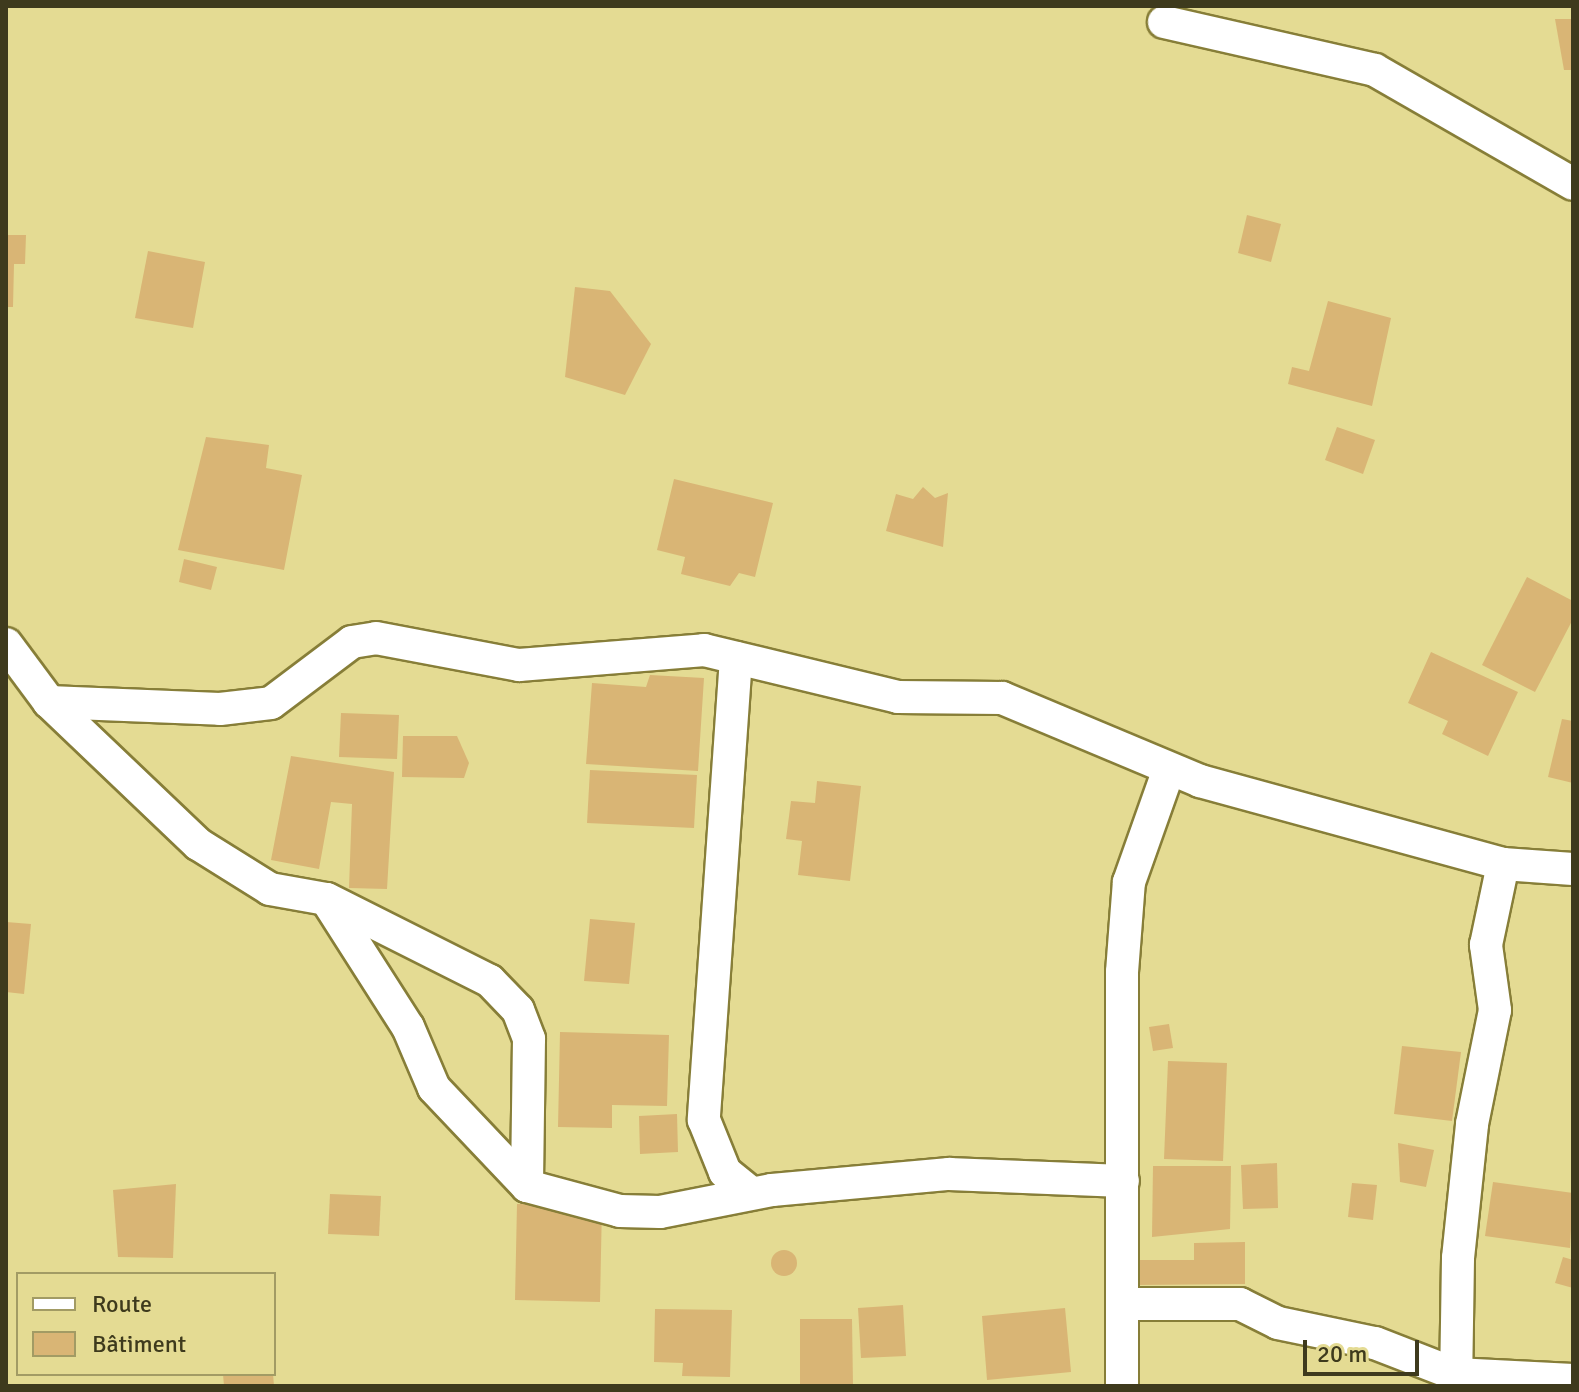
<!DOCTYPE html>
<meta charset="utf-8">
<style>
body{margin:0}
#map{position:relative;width:1579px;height:1392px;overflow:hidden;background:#e4db93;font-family:Signika,sans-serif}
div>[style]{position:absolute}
.building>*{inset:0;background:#d9b575}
.round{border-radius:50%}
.roads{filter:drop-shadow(2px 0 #877e38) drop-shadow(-2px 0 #877e38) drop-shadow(0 2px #877e38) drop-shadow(0 -2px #877e38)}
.street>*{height:32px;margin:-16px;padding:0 16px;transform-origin:16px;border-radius:16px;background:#fff}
span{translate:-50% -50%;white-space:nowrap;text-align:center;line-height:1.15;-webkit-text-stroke:6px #e4db93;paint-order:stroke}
.frame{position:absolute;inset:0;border:8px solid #3e3a1d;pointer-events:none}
.legend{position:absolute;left:16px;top:1272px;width:260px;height:104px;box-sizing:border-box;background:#e4db93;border:2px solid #a29b64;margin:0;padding:10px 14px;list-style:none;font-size:24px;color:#3e3a1d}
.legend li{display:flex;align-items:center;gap:16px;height:40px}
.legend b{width:40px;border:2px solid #a29b64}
.scale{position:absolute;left:1303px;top:1340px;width:116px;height:36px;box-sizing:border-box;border:4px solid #3e3a1d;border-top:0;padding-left:10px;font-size:24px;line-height:28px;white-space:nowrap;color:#3e3a1d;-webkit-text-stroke:6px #e4db93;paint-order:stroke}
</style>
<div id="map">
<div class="building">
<div style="clip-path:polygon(1555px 19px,1573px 19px,1573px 70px,1564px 70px)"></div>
<div style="clip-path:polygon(1247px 215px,1281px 224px,1271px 262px,1238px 253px)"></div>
<div style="clip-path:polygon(6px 235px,26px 235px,25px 264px,14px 264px,13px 307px,6px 307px)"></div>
<div style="clip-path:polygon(148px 251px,205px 262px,193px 328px,135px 318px)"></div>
<div style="clip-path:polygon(575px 287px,610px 291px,651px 344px,625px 395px,565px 377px)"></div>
<div style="clip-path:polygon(1328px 301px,1391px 318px,1372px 406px,1288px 384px,1292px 367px,1309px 371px)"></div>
<div style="clip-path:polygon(1337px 427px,1375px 440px,1363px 474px,1325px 460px)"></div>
<div style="clip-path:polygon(206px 437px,269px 445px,266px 468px,302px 475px,284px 570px,178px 550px)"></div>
<div style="clip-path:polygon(674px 479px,773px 503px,755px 577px,739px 573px,730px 586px,681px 574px,685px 557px,657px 550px)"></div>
<div style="clip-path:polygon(923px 487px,935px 498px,948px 493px,943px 547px,886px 531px,896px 494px,913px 499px)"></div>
<div style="clip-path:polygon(184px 559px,217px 567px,211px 590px,179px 582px)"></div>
<div style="clip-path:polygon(1527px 577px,1573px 601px,1573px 619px,1535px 692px,1482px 665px)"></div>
<div style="clip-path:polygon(1431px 652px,1518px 692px,1488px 756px,1442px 734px,1448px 721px,1408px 703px)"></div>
<div style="clip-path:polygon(650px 675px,704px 678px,698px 771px,586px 764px,592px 683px,646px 687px)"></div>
<div style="clip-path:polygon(341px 713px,399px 715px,397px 759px,339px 757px)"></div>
<div style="clip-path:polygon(1562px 719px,1573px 721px,1573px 783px,1548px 777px)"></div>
<div style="clip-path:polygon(403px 736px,457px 736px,469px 763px,464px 778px,402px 777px)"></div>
<div style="clip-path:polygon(291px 756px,394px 772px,387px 889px,349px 888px,352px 804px,331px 802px,319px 869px,271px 860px)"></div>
<div style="clip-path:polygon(590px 770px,697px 775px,694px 828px,587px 823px)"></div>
<div style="clip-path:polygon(817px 781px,861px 786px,850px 881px,798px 875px,802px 841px,786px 839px,791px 801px,815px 803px)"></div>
<div style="clip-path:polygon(590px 919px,635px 923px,629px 984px,584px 981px)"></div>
<div style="clip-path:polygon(6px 922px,31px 924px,24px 994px,6px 992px)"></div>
<div style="clip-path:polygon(1169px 1024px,1173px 1048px,1153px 1051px,1149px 1027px)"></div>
<div style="clip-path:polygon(560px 1032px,669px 1035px,667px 1106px,612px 1105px,612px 1128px,558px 1127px)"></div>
<div style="clip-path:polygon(1402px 1046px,1461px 1052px,1452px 1121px,1394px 1114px)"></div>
<div style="clip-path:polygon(1168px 1061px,1227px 1063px,1223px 1161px,1164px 1159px)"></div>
<div style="clip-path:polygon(677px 1114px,678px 1152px,640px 1154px,639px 1116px)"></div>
<div style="clip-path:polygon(1398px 1143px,1434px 1150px,1426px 1187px,1400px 1182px)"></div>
<div style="clip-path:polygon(1277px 1163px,1278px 1208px,1243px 1209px,1241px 1165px)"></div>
<div style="clip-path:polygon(1153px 1166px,1231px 1166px,1230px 1229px,1152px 1237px)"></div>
<div style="clip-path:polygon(1493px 1182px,1573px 1193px,1570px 1248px,1485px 1236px)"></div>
<div style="clip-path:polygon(1352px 1183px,1377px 1185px,1373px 1220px,1348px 1217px)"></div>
<div style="clip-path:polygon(176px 1184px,173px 1258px,118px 1257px,113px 1190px)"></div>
<div style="clip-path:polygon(330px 1194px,381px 1196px,379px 1236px,328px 1234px)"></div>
<div style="clip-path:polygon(517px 1204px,602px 1205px,600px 1302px,515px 1300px)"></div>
<div style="clip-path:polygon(1245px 1242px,1245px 1284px,1136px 1285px,1136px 1260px,1194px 1260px,1194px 1243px)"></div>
<div class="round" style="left:771px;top:1250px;width:26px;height:26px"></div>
<div style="clip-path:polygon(1563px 1257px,1573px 1260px,1573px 1288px,1555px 1283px)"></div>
<div style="clip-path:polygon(903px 1305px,906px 1356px,861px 1358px,858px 1308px)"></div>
<div style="clip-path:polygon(1065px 1308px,1071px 1372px,987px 1380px,982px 1316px)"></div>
<div style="clip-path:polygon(655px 1309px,732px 1310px,730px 1377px,682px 1376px,683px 1363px,654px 1362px)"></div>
<div style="clip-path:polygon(800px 1319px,852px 1319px,853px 1386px,800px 1386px)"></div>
<div style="clip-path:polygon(223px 1374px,273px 1374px,274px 1386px,224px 1386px)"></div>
</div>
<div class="roads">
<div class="street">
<div style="left:1164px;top:22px;width:216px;rotate:12.8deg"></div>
<div style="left:1375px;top:70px;width:228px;rotate:29.9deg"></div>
<div style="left:6px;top:644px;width:72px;rotate:53.4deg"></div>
<div style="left:49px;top:702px;width:206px;rotate:43.6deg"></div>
<div style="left:198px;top:844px;width:85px;rotate:32deg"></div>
<div style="left:270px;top:889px;width:57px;rotate:10.1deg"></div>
<div style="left:326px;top:899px;width:152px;rotate:57.4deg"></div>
<div style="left:408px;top:1027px;width:66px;rotate:66.9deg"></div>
<div style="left:434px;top:1088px;width:135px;rotate:46.5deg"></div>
<div style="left:527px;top:1186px;width:96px;rotate:15deg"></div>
<div style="left:620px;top:1211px;width:40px;rotate:1.4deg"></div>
<div style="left:660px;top:1212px;width:114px;rotate:-11.1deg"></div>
<div style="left:772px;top:1190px;width:178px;rotate:-5.2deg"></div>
<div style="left:949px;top:1174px;width:174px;rotate:2.3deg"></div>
<div style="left:736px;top:658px;width:463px;rotate:94deg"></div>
<div style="left:704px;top:1120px;width:56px;rotate:68deg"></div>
<div style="left:725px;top:1172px;width:33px;rotate:39deg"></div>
<div style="left:49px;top:702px;width:171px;rotate:2.3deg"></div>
<div style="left:220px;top:709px;width:51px;rotate:-6.7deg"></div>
<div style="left:271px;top:703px;width:101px;rotate:-37deg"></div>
<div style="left:352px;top:642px;width:24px;rotate:-9deg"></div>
<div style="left:376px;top:638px;width:146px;rotate:10.7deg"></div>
<div style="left:519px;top:665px;width:186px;rotate:-4.6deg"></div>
<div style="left:704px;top:650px;width:200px;rotate:13.6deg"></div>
<div style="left:898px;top:697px;width:104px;rotate:0.6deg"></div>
<div style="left:1002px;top:698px;width:215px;rotate:22.7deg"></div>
<div style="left:1200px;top:781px;width:314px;rotate:15.3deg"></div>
<div style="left:1503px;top:864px;width:70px;rotate:4.1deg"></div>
<div style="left:327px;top:899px;width:182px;rotate:26.7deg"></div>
<div style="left:490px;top:981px;width:40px;rotate:46deg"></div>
<div style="left:518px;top:1010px;width:31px;rotate:69deg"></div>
<div style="left:529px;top:1039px;width:147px;rotate:90.8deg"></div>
<div style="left:1122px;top:1304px;width:118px"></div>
<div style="left:1240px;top:1304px;width:42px;rotate:26.6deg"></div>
<div style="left:1278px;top:1323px;width:99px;rotate:11.7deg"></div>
<div style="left:1375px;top:1343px;width:86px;rotate:21.2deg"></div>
<div style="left:1455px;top:1374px;width:118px;rotate:2.9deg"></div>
<div style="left:1122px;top:1386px;width:414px;rotate:-90deg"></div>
<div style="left:1122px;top:972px;width:90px;rotate:-85.6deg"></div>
<div style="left:1129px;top:882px;width:120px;rotate:-70.5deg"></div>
<div style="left:1456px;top:1386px;width:128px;rotate:-89.1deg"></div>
<div style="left:1458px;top:1258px;width:135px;rotate:-84deg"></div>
<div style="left:1472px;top:1124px;width:116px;rotate:-78.6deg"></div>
<div style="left:1495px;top:1010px;width:66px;rotate:-97.9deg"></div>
<div style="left:1486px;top:945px;width:83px;rotate:-78.1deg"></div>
</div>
</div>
<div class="frame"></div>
<ul class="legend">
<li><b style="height:10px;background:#fff"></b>Route</li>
<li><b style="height:22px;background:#d9b575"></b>Bâtiment</li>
</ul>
<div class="scale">20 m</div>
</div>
